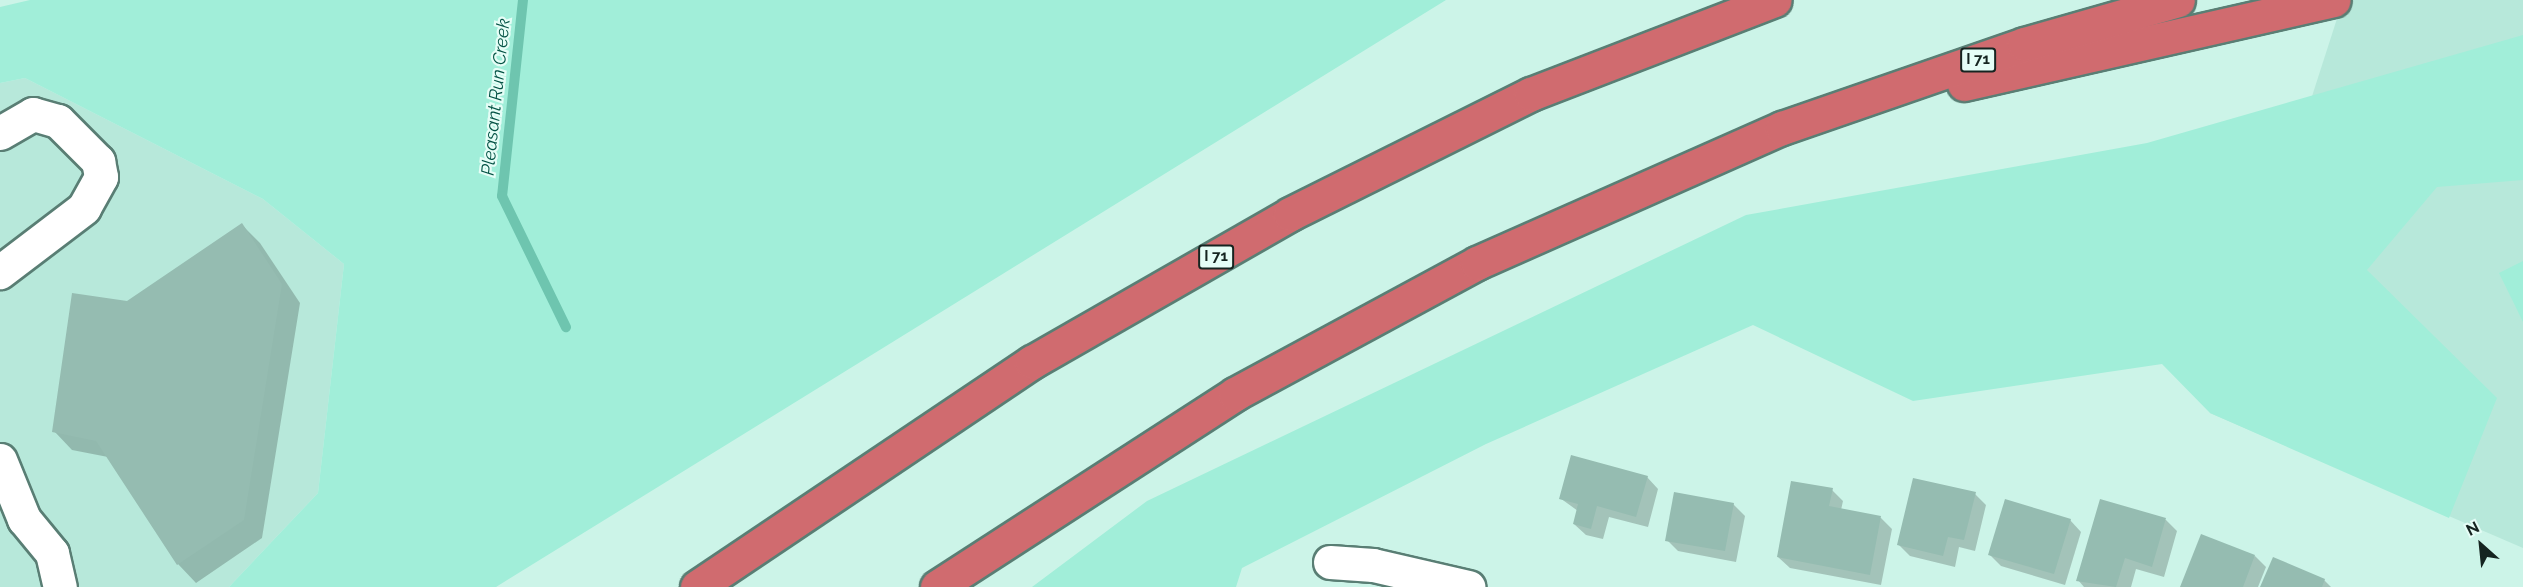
<!DOCTYPE html>
<style>
body{margin:0}
#map{position:relative;width:2523px;height:587px;overflow:hidden;background:#ccf4e8;font-family:Raleway,sans-serif}
div>[style]{position:absolute}
.built>*{inset:0;background:#b7e8da}
.green>*{inset:0;background:#a1eed9}
.shadow>*{inset:0;background:#0003}
.stream>*{height:10px;margin:-5px;padding:0 5px;transform-origin:5px;border-radius:5px;background:#6ec5af}
.building>*{inset:0;background:#95bcb1}
.roads{filter:drop-shadow(2px 0 #597e74) drop-shadow(-2px 0 #597e74) drop-shadow(0 2px #597e74) drop-shadow(0 -2px #597e74)}
.minor>*{height:33px;margin:-16.5px;padding:0 16.5px;transform-origin:16.5px;border-radius:16.5px;background:#fff}
.highway>*{height:33px;margin:-16.5px;padding:0 16.5px;transform-origin:16.5px;border-radius:16.5px;background:#d06b6f}
span{translate:-50% -50%;white-space:nowrap;text-align:center;line-height:1.15;-webkit-text-stroke:4.5px #e5fdf6;paint-order:stroke}
.shield-label span{padding:2px 4px;background:#e5fdf6;border:2px solid;border-radius:4px;-webkit-text-stroke-width:0}
.shield-label{font-size:15px;color:#152420;font-weight:700}
.water-label{font-size:18px;color:#035244;font-style:italic}
.north{position:absolute;left:2451px;top:515px;width:60px;height:60px;-webkit-text-stroke:4px #e5fdf6;paint-order:stroke;rotate:333deg;font-size:16px;font-weight:700;line-height:24px;text-align:center;color:#152420}
.north::after{content:'';display:block;margin:auto;width:21px;height:27px;background:#152420;clip-path:polygon(50% 0,100% 100%,50% 72%,0 100%)}
</style>
<div id="map">
<div class="built">
<div style="clip-path:polygon(2343px 0,2523px 0,2523px 548px,2210px 413px)"></div>
<div style="clip-path:polygon(25px 78px,263px 199px,344px 264px,318px 493px,229px 587px,0 587px,0 83px)"></div>
</div>
<div class="green">
<div style="clip-path:polygon(30px 0,1446px 0,496px 587px,229px 587px,318px 493px,344px 264px,263px 199px,25px 78px,0 83px,0 7px)"></div>
<div style="clip-path:polygon(2523px 35px,2523px 180px,2437px 187px,2367px 270px,2497px 398px,2449px 518px,2210px 413px,2162px 364px,1913px 401px,1753px 325px,1486px 444px,1242px 568px,1236px 587px,1032px 587px,1147px 501px,1746px 215px,2147px 143px)"></div>
<div style="clip-path:polygon(2523px 261px,2523px 322px,2499px 273px)"></div>
</div>
<div class="shadow">
<div style="clip-path:polygon(242px 225px,260px 243px,300px 303px,262px 538px,196px 583px,178px 564px,108px 457px,72px 450px,54px 431px,128px 303px)"></div>
<div style="clip-path:polygon(1647px 477px,1658px 489px,1648px 527px,1609px 517px,1603px 539px,1586px 535px,1574px 524px,1578px 511px,1560px 498px)"></div>
<div style="clip-path:polygon(1832px 490px,1843px 501px,1841px 510px,1881px 518px,1892px 529px,1881px 585px,1790px 568px,1778px 557px)"></div>
<div style="clip-path:polygon(1975px 494px,1986px 505px,1975px 551px,1959px 547px,1955px 567px,1910px 556px,1899px 545px)"></div>
<div style="clip-path:polygon(2101px 501px,2166px 520px,2177px 531px,2164px 577px,2136px 569px,2131px 587px,2084px 587px,2078px 580px)"></div>
<div style="clip-path:polygon(1733px 504px,1745px 516px,1736px 562px,1678px 551px,1667px 540px)"></div>
<div style="clip-path:polygon(2070px 520px,2081px 532px,2065px 585px,2001px 566px,1990px 555px)"></div>
<div style="clip-path:polygon(2255px 556px,2266px 567px,2258px 587px,2182px 587px)"></div>
<div style="clip-path:polygon(2324px 580px,2331px 587px,2262px 587px)"></div>
</div>
<div class="stream">
<div style="left:523px;top:0;width:197px;rotate:96.1deg"></div>
<div style="left:502px;top:196px;width:146px;rotate:64deg"></div>
</div>
<div class="building">
<div style="clip-path:polygon(242px 223px,282px 284px,244px 520px,177px 565px,96px 441px,52px 432px,72px 293px,127px 301px)"></div>
<div style="clip-path:polygon(1571px 455px,1648px 476px,1636px 517px,1597px 506px,1591px 529px,1573px 524px,1578px 504px,1559px 499px)"></div>
<div style="clip-path:polygon(1913px 478px,1976px 492px,1964px 540px,1948px 537px,1943px 556px,1897px 545px)"></div>
<div style="clip-path:polygon(1791px 481px,1833px 488px,1829px 506px,1881px 516px,1870px 575px,1777px 557px)"></div>
<div style="clip-path:polygon(1674px 492px,1734px 503px,1725px 551px,1665px 541px)"></div>
<div style="clip-path:polygon(2005px 499px,2071px 519px,2054px 574px,1988px 555px)"></div>
<div style="clip-path:polygon(2100px 499px,2166px 518px,2152px 567px,2125px 558px,2116px 587px,2076px 581px)"></div>
<div style="clip-path:polygon(2201px 534px,2255px 555px,2243px 587px,2180px 587px)"></div>
<div style="clip-path:polygon(2273px 557px,2325px 579px,2322px 587px,2260px 587px)"></div>
</div>
<div class="roads">
<div class="minor">
<div style="left:0;top:133px;width:38px;rotate:-30deg"></div>
<div style="left:33px;top:114px;width:26px;rotate:16deg"></div>
<div style="left:58px;top:121px;width:57px;rotate:45deg"></div>
<div style="left:98px;top:161px;width:16px;rotate:79deg"></div>
<div style="left:101px;top:177px;width:35px;rotate:119deg"></div>
<div style="left:84px;top:208px;width:106px;rotate:142.7deg"></div>
<div style="left:0;top:460px;width:64px;rotate:67.9deg"></div>
<div style="left:24px;top:519px;width:44px;rotate:50.5deg"></div>
<div style="left:52px;top:553px;width:35px;rotate:77deg"></div>
<div style="left:1330px;top:562px;width:43px;rotate:4deg"></div>
<div style="left:1373px;top:565px;width:98px;rotate:13deg"></div>
</div>
<div class="highway">
<div style="left:1964px;top:84px;width:379px;rotate:-12.8deg"></div>
<div style="left:697px;top:587px;width:404px;rotate:-33.9deg"></div>
<div style="left:1032px;top:362px;width:297px;rotate:-29.8deg"></div>
<div style="left:1290px;top:214px;width:269px;rotate:-26.5deg"></div>
<div style="left:1531px;top:94px;width:261px;rotate:-21.1deg"></div>
<div style="left:937px;top:587px;width:355px;rotate:-32.9deg"></div>
<div style="left:1235px;top:394px;width:275px;rotate:-28.4deg"></div>
<div style="left:1477px;top:263px;width:334px;rotate:-23.9deg"></div>
<div style="left:1782px;top:128px;width:256px;rotate:-19.1deg"></div>
<div style="left:2024px;top:44px;width:160px;rotate:-15.9deg"></div>
</div>
</div>
<div class="shield-label">
<span style="left:1978px;top:60px">I 71</span>
<span style="left:1216px;top:257px">I 71</span>
</div>
<div class="water-label">
<span style="left:496px;top:97px;rotate:-84deg">Pleasant Run Creek</span>
</div>
<div class="north">N</div>
</div>
